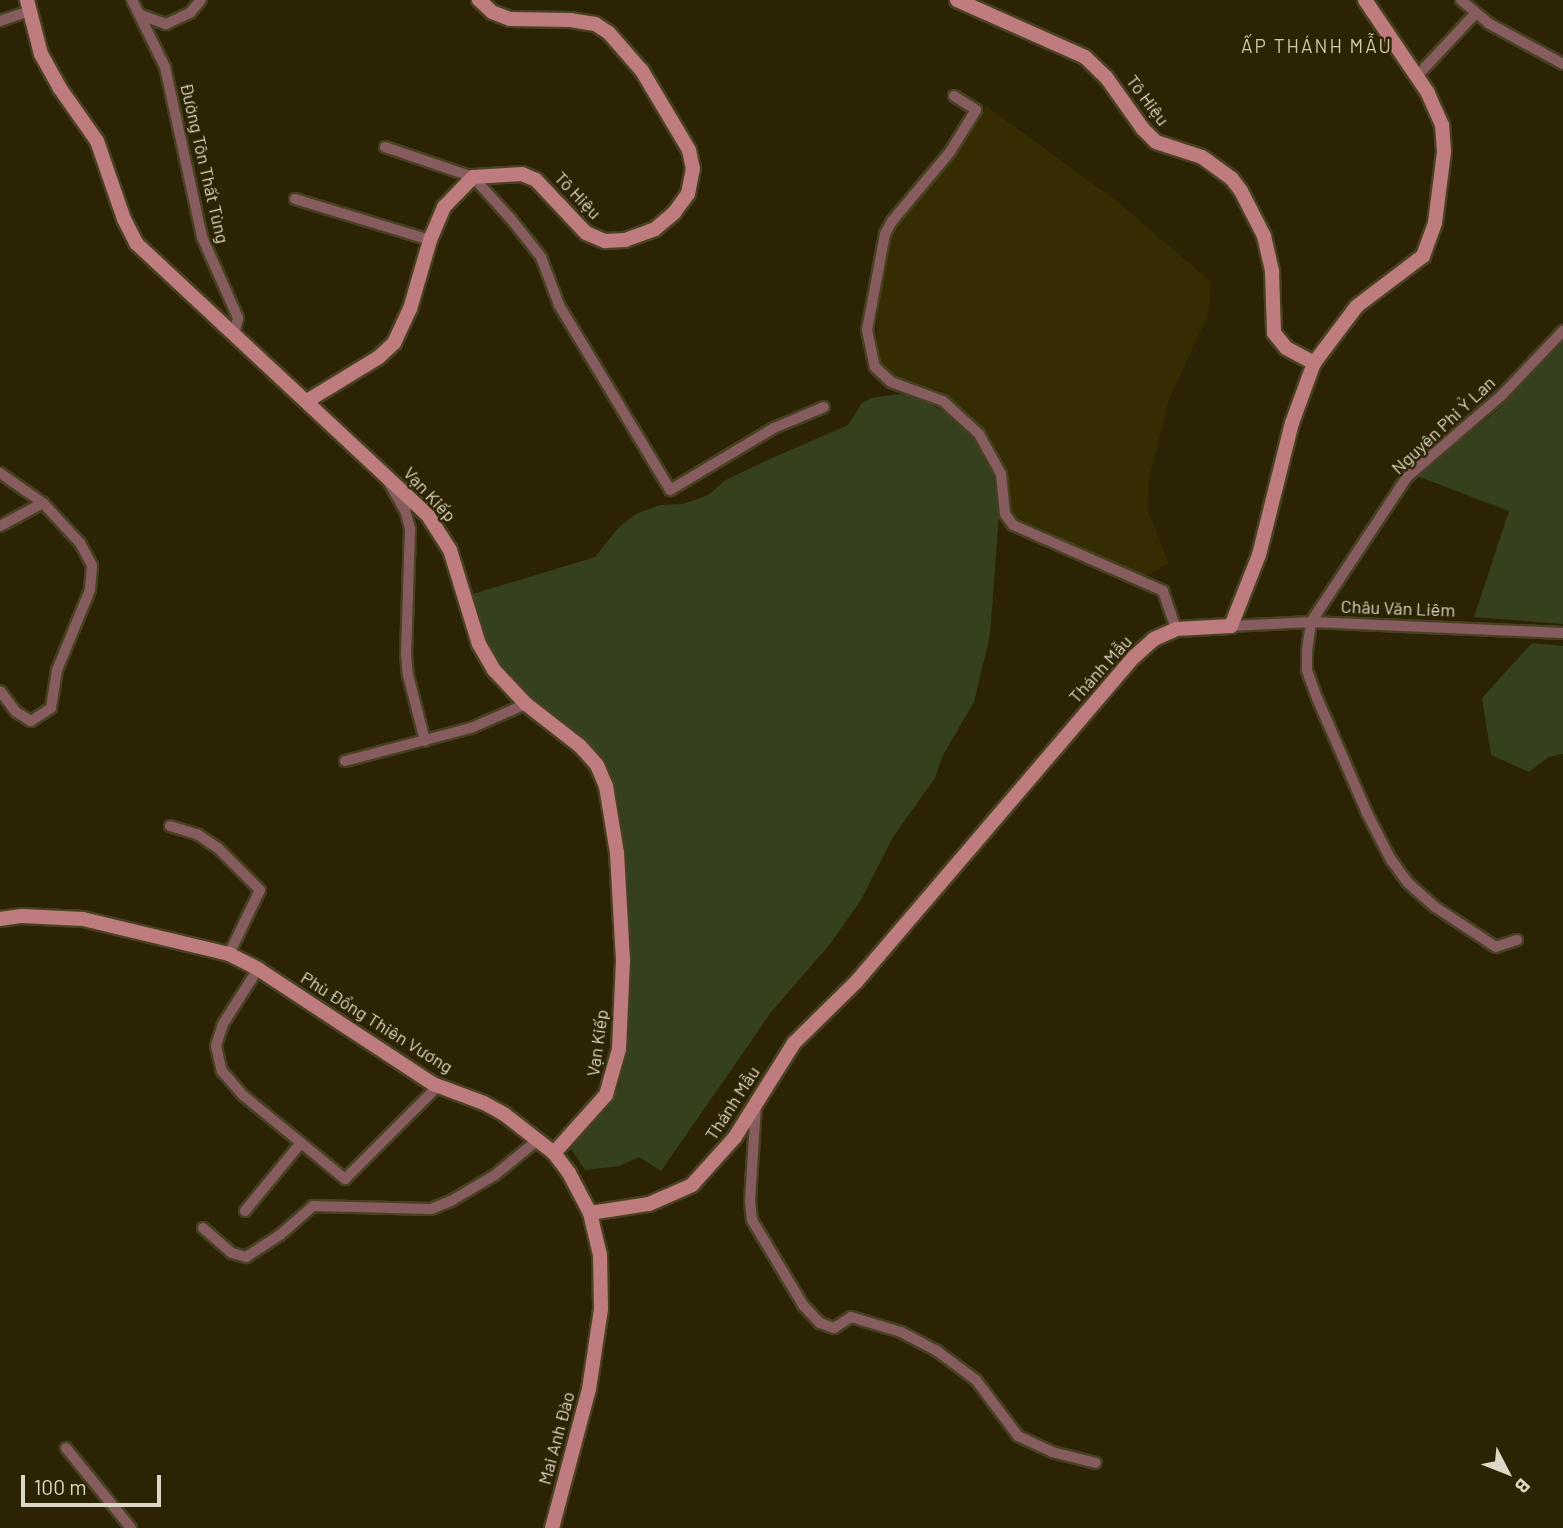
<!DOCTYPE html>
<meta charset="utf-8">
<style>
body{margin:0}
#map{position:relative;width:1563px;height:1528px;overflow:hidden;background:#2b2303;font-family:Barlow,sans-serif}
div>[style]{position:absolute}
.built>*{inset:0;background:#362c01}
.green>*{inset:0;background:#35411e}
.roads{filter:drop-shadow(2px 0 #474022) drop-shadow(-2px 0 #474022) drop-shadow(0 2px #474022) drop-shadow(0 -2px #474022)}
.street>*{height:10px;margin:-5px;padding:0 5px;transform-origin:5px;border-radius:5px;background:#865c5e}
.secondary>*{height:14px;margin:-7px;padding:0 7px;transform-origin:7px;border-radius:7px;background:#be7c7e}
span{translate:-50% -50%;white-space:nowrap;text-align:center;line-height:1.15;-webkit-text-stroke:5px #2b2303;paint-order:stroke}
.street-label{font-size:18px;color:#ddd8c6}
.neighbourhood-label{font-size:19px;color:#d3c9a5;letter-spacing:2px}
.north{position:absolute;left:1472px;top:1437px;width:70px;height:70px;-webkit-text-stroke:5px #2b2303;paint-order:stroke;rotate:132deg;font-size:19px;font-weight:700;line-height:28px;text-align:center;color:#ddd8c6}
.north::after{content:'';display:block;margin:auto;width:24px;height:32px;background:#ddd8c6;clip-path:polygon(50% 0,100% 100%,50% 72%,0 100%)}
.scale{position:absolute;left:21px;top:1475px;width:140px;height:32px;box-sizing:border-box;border:4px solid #ddd8c6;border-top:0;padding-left:9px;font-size:21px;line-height:24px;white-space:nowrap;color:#ddd8c6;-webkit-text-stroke:5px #2b2303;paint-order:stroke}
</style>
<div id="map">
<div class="built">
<div style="clip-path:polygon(986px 106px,1122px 205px,1211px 282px,1209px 312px,1169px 400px,1149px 479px,1148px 511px,1169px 563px,1144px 577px,1017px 520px,1012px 512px,1008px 474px,1001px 457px,979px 424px,944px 392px,896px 378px,887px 372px,877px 352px,877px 314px,889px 239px,896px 223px,948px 164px)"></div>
</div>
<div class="green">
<div style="clip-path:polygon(1563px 339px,1563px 624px,1474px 617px,1509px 511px,1417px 476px,1499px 409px)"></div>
<div style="clip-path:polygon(900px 394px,922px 399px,953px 417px,980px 446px,993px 474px,999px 515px,990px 635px,974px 702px,943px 755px,935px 778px,893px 837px,861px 900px,830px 944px,772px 1011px,661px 1171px,639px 1157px,620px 1166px,585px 1170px,570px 1147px,608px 1108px,619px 1086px,625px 1060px,630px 925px,619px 806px,605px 763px,588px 743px,524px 691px,493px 656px,482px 632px,473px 594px,595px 557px,619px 527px,636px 514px,660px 505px,683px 504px,708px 495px,726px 480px,761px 463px,848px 425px,862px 403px,871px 398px)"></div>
<div style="clip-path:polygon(1532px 643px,1563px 646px,1563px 754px,1549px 757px,1529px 772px,1491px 755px,1482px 698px)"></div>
</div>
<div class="roads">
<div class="street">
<div style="left:132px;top:0;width:75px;rotate:63.8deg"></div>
<div style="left:165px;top:67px;width:174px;rotate:77.7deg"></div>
<div style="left:202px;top:237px;width:89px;rotate:66deg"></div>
<div style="left:238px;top:318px;width:17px;rotate:103deg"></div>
<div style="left:1461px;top:0;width:35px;rotate:40deg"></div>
<div style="left:1488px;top:23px;width:85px;rotate:28.7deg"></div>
<div style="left:141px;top:15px;width:27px;rotate:20deg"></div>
<div style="left:166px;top:24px;width:26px;rotate:-25deg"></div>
<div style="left:190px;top:13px;width:17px;rotate:-50deg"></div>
<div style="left:0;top:21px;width:31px;rotate:-19deg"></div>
<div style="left:1416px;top:77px;width:86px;rotate:-46.9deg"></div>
<div style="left:954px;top:96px;width:26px;rotate:32deg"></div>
<div style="left:976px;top:110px;width:49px;rotate:121.8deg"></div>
<div style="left:950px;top:152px;width:90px;rotate:130deg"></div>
<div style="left:892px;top:221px;width:15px;rotate:118deg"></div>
<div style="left:885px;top:234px;width:98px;rotate:100.6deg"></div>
<div style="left:867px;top:330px;width:38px;rotate:78deg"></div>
<div style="left:875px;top:367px;width:22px;rotate:43deg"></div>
<div style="left:891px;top:382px;width:55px;rotate:20.1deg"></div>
<div style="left:943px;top:401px;width:49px;rotate:42.5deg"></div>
<div style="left:979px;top:434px;width:46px;rotate:61.2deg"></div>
<div style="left:1001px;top:474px;width:40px;rotate:84.3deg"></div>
<div style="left:1005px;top:514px;width:14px;rotate:54deg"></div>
<div style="left:1013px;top:525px;width:164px;rotate:23.7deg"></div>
<div style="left:1163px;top:591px;width:40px;rotate:71.1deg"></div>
<div style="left:385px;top:147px;width:93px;rotate:18.8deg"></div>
<div style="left:473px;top:177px;width:57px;rotate:47.9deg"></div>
<div style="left:511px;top:219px;width:48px;rotate:51.7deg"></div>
<div style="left:541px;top:257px;width:51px;rotate:69.4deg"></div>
<div style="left:559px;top:305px;width:216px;rotate:59deg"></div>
<div style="left:670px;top:490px;width:121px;rotate:-30.8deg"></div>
<div style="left:774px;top:428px;width:54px;rotate:-22.8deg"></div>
<div style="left:295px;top:199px;width:141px;rotate:16.9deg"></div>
<div style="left:0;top:473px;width:52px;rotate:34.9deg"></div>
<div style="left:43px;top:503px;width:54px;rotate:47.2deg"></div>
<div style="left:80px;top:543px;width:26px;rotate:62deg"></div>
<div style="left:92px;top:566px;width:24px;rotate:95deg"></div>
<div style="left:90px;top:590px;width:87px;rotate:112.4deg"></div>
<div style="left:57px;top:670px;width:38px;rotate:99deg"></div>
<div style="left:51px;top:708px;width:24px;rotate:147deg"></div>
<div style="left:31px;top:721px;width:17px;rotate:-149deg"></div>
<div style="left:16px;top:712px;width:26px;rotate:-127deg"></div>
<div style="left:388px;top:481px;width:34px;rotate:60deg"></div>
<div style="left:405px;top:510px;width:20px;rotate:75deg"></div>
<div style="left:410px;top:529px;width:125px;rotate:91.8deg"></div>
<div style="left:406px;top:654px;width:21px;rotate:85deg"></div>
<div style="left:408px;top:675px;width:68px;rotate:75.6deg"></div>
<div style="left:0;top:526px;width:49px;rotate:-28.1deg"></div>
<div style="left:1231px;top:626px;width:80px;rotate:-2.9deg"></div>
<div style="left:1311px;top:622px;width:252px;rotate:2.5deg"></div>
<div style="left:345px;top:761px;width:130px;rotate:-14.7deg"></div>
<div style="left:471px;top:728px;width:60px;rotate:-23.6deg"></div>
<div style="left:170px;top:826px;width:28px;rotate:17deg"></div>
<div style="left:197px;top:834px;width:25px;rotate:34deg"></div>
<div style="left:218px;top:848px;width:59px;rotate:45deg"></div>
<div style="left:260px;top:890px;width:71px;rotate:115.8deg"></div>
<div style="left:1517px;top:940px;width:22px;rotate:162deg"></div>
<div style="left:1496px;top:947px;width:73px;rotate:-146.7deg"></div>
<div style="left:1435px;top:907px;width:36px;rotate:-138deg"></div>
<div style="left:1408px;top:883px;width:29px;rotate:-126deg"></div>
<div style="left:1391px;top:860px;width:53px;rotate:-117.1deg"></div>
<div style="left:1367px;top:813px;width:125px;rotate:-113.5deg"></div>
<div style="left:1317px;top:698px;width:30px;rotate:-110deg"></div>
<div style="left:1307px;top:670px;width:19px;rotate:-90deg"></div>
<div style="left:1307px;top:651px;width:29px;rotate:-82deg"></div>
<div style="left:1311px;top:622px;width:174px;rotate:-56.5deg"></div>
<div style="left:1407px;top:477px;width:124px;rotate:-40.8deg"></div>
<div style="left:1501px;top:396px;width:90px;rotate:-46.4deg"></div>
<div style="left:258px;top:969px;width:65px;rotate:122.5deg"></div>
<div style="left:223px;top:1024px;width:23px;rotate:108deg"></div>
<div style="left:216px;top:1046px;width:26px;rotate:77deg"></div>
<div style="left:222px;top:1071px;width:33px;rotate:49deg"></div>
<div style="left:244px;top:1096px;width:131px;rotate:39.4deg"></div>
<div style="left:345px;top:1179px;width:132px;rotate:-45deg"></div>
<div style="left:756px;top:1105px;width:96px;rotate:93.6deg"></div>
<div style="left:750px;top:1201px;width:19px;rotate:84deg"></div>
<div style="left:752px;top:1220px;width:99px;rotate:59deg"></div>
<div style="left:803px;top:1305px;width:25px;rotate:47deg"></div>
<div style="left:820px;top:1323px;width:15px;rotate:20deg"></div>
<div style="left:834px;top:1328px;width:20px;rotate:-33deg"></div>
<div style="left:851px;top:1317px;width:52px;rotate:16.7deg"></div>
<div style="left:901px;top:1332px;width:41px;rotate:27.8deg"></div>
<div style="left:937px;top:1351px;width:49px;rotate:36.6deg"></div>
<div style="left:976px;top:1380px;width:70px;rotate:53.1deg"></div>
<div style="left:1018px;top:1436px;width:38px;rotate:25deg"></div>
<div style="left:1052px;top:1452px;width:45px;rotate:14deg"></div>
<div style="left:245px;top:1211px;width:87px;rotate:-50.6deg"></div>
<div style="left:203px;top:1228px;width:38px;rotate:41deg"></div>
<div style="left:232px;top:1253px;width:15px;rotate:16deg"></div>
<div style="left:246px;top:1257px;width:40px;rotate:-32.9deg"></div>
<div style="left:280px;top:1235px;width:44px;rotate:-41.3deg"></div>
<div style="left:313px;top:1206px;width:118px;rotate:1.5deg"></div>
<div style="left:431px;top:1209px;width:22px;rotate:-22deg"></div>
<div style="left:451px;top:1201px;width:51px;rotate:-30.6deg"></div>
<div style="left:495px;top:1175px;width:57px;rotate:-39.3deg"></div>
<div style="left:66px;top:1448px;width:103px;rotate:50.9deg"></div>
</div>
<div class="secondary">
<div style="left:27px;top:0;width:56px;rotate:75.5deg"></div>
<div style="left:41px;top:54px;width:38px;rotate:61deg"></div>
<div style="left:59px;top:87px;width:66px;rotate:54.9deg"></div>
<div style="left:97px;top:141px;width:83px;rotate:70.9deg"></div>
<div style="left:124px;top:219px;width:28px;rotate:63deg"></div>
<div style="left:137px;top:244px;width:396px;rotate:43deg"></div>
<div style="left:427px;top:514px;width:43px;rotate:57.4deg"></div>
<div style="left:450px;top:550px;width:98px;rotate:72.9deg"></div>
<div style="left:479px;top:644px;width:30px;rotate:60deg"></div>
<div style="left:494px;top:670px;width:47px;rotate:46.7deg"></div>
<div style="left:526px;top:704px;width:68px;rotate:37.9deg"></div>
<div style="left:580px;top:746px;width:25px;rotate:48deg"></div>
<div style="left:597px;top:765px;width:23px;rotate:67deg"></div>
<div style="left:606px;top:786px;width:68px;rotate:80.7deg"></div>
<div style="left:617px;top:853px;width:108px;rotate:86.8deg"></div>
<div style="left:623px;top:961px;width:88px;rotate:92.6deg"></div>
<div style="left:619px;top:1049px;width:48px;rotate:105.8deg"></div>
<div style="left:606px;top:1095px;width:78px;rotate:131.9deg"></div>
<div style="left:957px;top:0;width:140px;rotate:24deg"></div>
<div style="left:1085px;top:57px;width:29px;rotate:44deg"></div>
<div style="left:1106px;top:77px;width:64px;rotate:54.6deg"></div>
<div style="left:1143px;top:129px;width:18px;rotate:45deg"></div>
<div style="left:1156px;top:142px;width:48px;rotate:18.1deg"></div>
<div style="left:1202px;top:157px;width:37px;rotate:36deg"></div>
<div style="left:1232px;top:179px;width:15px;rotate:53deg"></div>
<div style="left:1241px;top:191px;width:51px;rotate:62.9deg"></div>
<div style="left:1264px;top:236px;width:37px;rotate:77deg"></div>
<div style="left:1272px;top:272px;width:61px;rotate:88.1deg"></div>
<div style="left:1274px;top:333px;width:19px;rotate:51deg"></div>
<div style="left:1286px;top:348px;width:32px;rotate:28deg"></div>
<div style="left:307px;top:401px;width:84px;rotate:-31.4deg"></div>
<div style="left:379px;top:357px;width:21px;rotate:-43deg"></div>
<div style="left:394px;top:343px;width:38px;rotate:-65deg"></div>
<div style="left:410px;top:309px;width:72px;rotate:-73.8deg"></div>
<div style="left:430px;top:240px;width:36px;rotate:-67deg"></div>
<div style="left:444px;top:207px;width:42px;rotate:-46deg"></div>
<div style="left:473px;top:177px;width:49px;rotate:-3.5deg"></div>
<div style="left:522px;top:174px;width:15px;rotate:23deg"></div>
<div style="left:536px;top:180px;width:73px;rotate:46.7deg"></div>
<div style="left:586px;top:233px;width:21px;rotate:23deg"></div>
<div style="left:605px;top:241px;width:20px;rotate:-3deg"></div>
<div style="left:625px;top:240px;width:32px;rotate:-20deg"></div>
<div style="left:655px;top:229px;width:25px;rotate:-40deg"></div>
<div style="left:674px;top:213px;width:24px;rotate:-54deg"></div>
<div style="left:688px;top:194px;width:25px;rotate:-79deg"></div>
<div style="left:693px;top:169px;width:19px;rotate:-102deg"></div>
<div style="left:689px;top:150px;width:92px;rotate:-120.7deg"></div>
<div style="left:642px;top:71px;width:50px;rotate:-131deg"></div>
<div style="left:609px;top:33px;width:17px;rotate:-147deg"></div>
<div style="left:595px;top:24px;width:24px;rotate:-171deg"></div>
<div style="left:571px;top:20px;width:61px;rotate:-179.1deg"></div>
<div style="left:510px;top:19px;width:19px;rotate:-159deg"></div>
<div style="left:492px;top:12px;width:18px;rotate:-137deg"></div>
<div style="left:0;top:919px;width:22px;rotate:-8deg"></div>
<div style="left:22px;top:916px;width:61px;rotate:2.8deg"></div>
<div style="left:83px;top:919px;width:150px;rotate:13.5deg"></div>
<div style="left:229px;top:954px;width:33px;rotate:27deg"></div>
<div style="left:258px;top:969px;width:209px;rotate:33.3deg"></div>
<div style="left:433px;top:1084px;width:54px;rotate:20.4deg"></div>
<div style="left:484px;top:1103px;width:23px;rotate:29deg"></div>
<div style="left:504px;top:1114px;width:63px;rotate:38deg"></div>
<div style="left:554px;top:1153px;width:25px;rotate:53deg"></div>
<div style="left:569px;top:1173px;width:45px;rotate:62.3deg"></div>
<div style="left:590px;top:1213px;width:43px;rotate:76.6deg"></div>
<div style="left:600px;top:1255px;width:54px;rotate:88.9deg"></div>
<div style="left:601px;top:1309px;width:81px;rotate:98.5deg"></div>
<div style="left:589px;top:1389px;width:144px;rotate:104.9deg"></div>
<div style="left:590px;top:1213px;width:60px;rotate:-8.7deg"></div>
<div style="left:649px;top:1204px;width:47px;rotate:-23.8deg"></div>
<div style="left:692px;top:1185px;width:64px;rotate:-48.1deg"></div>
<div style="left:735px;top:1137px;width:111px;rotate:-57.9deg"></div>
<div style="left:794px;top:1043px;width:88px;rotate:-44.5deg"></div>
<div style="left:857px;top:981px;width:426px;rotate:-49.5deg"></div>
<div style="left:1134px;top:657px;width:27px;rotate:-42deg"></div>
<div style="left:1154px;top:639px;width:24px;rotate:-24deg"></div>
<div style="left:1176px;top:629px;width:55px;rotate:-3.1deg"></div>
<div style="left:1231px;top:626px;width:76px;rotate:-68.5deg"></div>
<div style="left:1259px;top:555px;width:136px;rotate:-76deg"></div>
<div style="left:1292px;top:423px;width:64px;rotate:-69.9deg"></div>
<div style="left:1314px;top:363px;width:71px;rotate:-53deg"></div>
<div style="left:1357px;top:306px;width:83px;rotate:-37.1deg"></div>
<div style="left:1423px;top:256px;width:35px;rotate:-70deg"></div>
<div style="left:1435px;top:223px;width:72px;rotate:-82.8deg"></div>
<div style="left:1444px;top:152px;width:27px;rotate:-94deg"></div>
<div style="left:1442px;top:125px;width:35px;rotate:-114deg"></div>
<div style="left:1428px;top:93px;width:112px;rotate:-124.1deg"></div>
</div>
</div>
<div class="street-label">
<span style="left:1148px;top:100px;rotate:53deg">Tô Hiệu</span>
<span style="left:205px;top:163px;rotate:77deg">Đường Tôn Thất Tùng</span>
<span style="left:578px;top:195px;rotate:46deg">Tô Hiệu</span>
<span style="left:1443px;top:425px;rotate:-43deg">Nguyên Phi Ỷ Lan</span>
<span style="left:430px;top:494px;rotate:47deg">Vạn Kiếp</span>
<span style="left:1398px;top:608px;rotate:2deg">Châu Văn Liêm</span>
<span style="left:1100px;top:669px;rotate:-48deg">Thánh Mẫu</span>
<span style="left:377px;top:1022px;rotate:32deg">Phù Đổng Thiên Vương</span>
<span style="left:597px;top:1043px;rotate:-82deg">Vạn Kiếp</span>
<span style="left:732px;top:1103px;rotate:-57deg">Thánh Mẫu</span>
<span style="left:556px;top:1438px;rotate:-75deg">Mai Anh Đào</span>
</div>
<div class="neighbourhood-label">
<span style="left:1317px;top:46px">ẤP THÁNH MẪU</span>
</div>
<div class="north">B</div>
<div class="scale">100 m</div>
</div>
